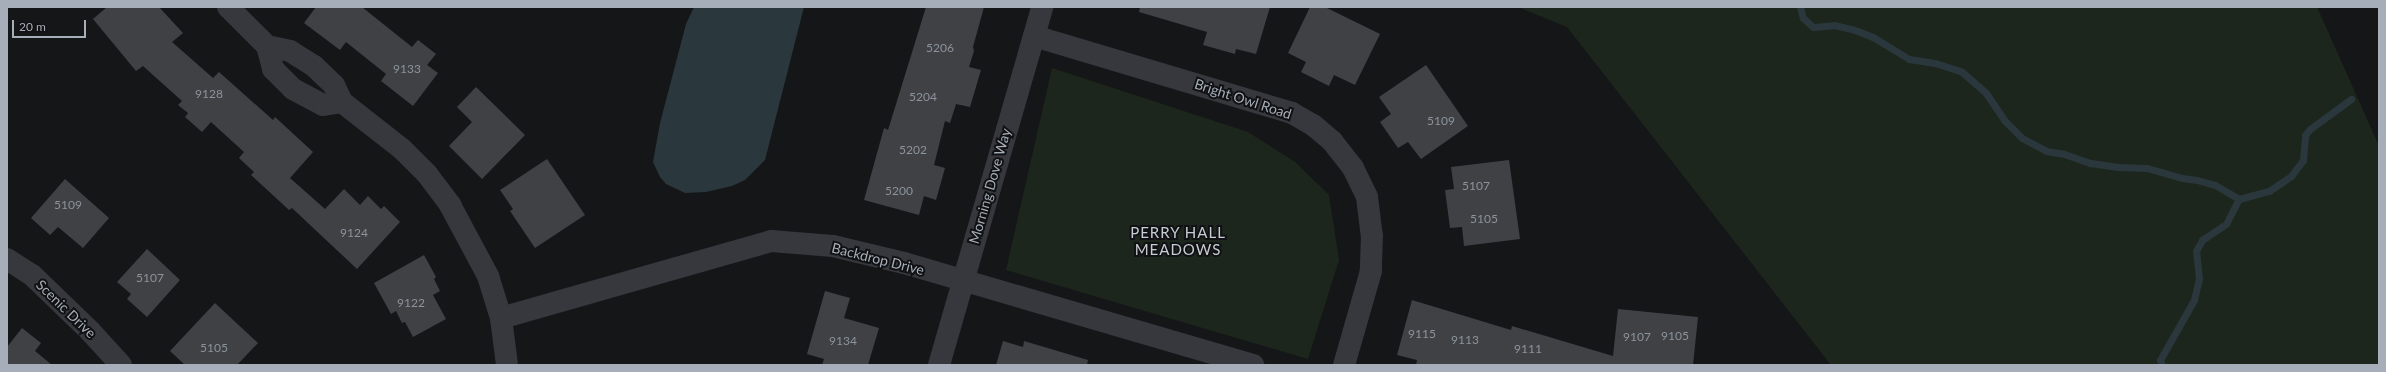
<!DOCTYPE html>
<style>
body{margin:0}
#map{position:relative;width:2386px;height:372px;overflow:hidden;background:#151618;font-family:Lato,sans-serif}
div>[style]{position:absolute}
.green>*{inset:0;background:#1d261d}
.water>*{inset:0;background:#2a373d}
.stream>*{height:7px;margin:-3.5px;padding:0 3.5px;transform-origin:3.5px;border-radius:3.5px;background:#2a373d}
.building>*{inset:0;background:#3f4145}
.minor>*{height:22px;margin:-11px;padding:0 11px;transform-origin:11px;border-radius:11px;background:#36383d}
span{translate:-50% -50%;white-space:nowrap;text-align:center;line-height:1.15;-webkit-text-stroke:4px #101113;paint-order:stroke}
.number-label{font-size:12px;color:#8c939c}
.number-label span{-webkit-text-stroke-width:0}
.street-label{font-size:14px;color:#a6aeb9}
.neighbourhood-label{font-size:15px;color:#c7cdd4;letter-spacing:1px}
.frame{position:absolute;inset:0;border:8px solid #a6aeb9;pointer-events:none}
.scale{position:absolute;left:12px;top:20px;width:74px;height:18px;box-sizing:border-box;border:2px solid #a6aeb9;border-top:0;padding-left:5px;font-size:12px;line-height:14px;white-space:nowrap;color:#a6aeb9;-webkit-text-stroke:3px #101113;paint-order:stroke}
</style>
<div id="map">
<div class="green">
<div style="clip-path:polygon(1518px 7px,2317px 7px,2379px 146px,2379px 365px,1831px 365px,1567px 27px)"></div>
<div style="clip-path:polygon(1052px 68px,1248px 132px,1295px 162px,1329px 195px,1339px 260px,1308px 359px,1006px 270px)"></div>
</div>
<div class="water">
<div style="clip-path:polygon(694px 7px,804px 7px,765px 160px,745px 180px,732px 186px,706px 192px,685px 193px,666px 184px,660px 177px,653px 162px,660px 123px,686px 24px)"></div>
</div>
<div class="stream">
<div style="left:1800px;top:7px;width:11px;rotate:75deg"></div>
<div style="left:1803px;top:18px;width:13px;rotate:42deg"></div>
<div style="left:1813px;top:27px;width:21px;rotate:-5deg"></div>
<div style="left:1834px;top:25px;width:18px;rotate:13deg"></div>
<div style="left:1852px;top:29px;width:22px;rotate:21deg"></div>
<div style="left:1873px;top:37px;width:42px;rotate:31.4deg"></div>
<div style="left:1909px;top:59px;width:26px;rotate:9deg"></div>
<div style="left:1935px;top:63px;width:28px;rotate:18deg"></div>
<div style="left:1962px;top:72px;width:32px;rotate:41deg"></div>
<div style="left:1986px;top:93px;width:32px;rotate:56deg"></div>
<div style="left:2004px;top:120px;width:25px;rotate:45deg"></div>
<div style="left:2022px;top:138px;width:27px;rotate:28deg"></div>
<div style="left:2046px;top:151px;width:18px;rotate:9deg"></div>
<div style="left:2064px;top:154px;width:28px;rotate:19deg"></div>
<div style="left:2090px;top:163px;width:29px;rotate:8deg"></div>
<div style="left:2119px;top:167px;width:28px;rotate:2deg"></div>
<div style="left:2147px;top:168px;width:36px;rotate:16deg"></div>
<div style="left:2182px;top:178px;width:15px;rotate:8deg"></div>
<div style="left:2197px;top:180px;width:19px;rotate:16deg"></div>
<div style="left:2215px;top:185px;width:28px;rotate:30deg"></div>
<div style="left:2162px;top:365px;width:5px;rotate:-112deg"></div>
<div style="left:2160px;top:360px;width:69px;rotate:-60.5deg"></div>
<div style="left:2194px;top:300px;width:22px;rotate:-77deg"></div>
<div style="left:2199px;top:279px;width:28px;rotate:-96deg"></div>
<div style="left:2196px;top:251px;width:13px;rotate:-61deg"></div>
<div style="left:2202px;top:240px;width:29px;rotate:-34deg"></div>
<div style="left:2226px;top:224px;width:28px;rotate:-63deg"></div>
<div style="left:2239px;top:199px;width:31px;rotate:-15deg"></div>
<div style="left:2269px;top:191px;width:27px;rotate:-34deg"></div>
<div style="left:2291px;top:176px;width:20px;rotate:-53deg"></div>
<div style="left:2303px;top:160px;width:25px;rotate:-85deg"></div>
<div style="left:2305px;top:135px;width:8px;rotate:-50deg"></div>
<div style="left:2310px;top:129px;width:51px;rotate:-36.2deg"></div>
</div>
<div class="building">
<div style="clip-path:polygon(107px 7px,159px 7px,183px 33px,172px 42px,213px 78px,219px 72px,273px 120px,275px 117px,313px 152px,290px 178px,325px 209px,344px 189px,360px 205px,368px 196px,381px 209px,384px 206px,400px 222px,357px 269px,292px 208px,289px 210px,251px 175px,254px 172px,239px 158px,244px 152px,211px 122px,202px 132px,185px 117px,188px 113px,178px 105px,182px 101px,143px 66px,136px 71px,93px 19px)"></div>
<div style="clip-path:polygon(316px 7px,362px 7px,412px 47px,418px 40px,436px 54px,427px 65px,438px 73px,413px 106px,381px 81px,386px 74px,346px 42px,340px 50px,304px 23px)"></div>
<div style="clip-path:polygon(926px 7px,984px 7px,973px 47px,974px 51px,969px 67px,981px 70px,970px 107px,956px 104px,950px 123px,945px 121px,934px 165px,945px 168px,936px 200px,924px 196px,919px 215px,864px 200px,884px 128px,888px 130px)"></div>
<div style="clip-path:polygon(1140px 7px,1270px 7px,1256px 54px,1236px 49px,1235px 54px,1203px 45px,1207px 32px,1139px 12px)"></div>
<div style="clip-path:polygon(1310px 7px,1325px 7px,1380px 34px,1355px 85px,1334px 75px,1329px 86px,1301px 72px,1306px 62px,1288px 53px)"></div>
<div style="clip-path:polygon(1426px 65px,1468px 126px,1421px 159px,1408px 142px,1398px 148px,1380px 122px,1391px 114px,1379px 97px)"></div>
<div style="clip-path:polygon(476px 87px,525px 135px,482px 179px,449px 146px,472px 122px,457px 107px)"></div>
<div style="clip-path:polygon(547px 159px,585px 215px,535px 248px,510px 211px,513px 209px,500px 190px)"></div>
<div style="clip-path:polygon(1509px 160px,1520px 239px,1464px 246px,1462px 227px,1450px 228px,1445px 190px,1454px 189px,1451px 167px)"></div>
<div style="clip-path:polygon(65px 179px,109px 218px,83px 248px,58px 227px,50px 235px,31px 218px)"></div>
<div style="clip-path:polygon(147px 249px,180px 280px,147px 317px,127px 299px,131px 294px,117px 282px)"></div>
<div style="clip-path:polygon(424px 255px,436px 277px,434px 279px,440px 291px,433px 295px,446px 319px,413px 337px,405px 322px,402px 323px,396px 311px,391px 314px,374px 283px)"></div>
<div style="clip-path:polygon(825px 291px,850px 298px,844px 318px,879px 328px,868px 365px,822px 365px,824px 359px,807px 354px)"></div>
<div style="clip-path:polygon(1412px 300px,1511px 330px,1512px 326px,1613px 356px,1618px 309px,1698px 317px,1693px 365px,1416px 365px,1417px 360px,1397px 355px)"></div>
<div style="clip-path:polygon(215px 303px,258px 343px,237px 365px,185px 365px,170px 351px)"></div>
<div style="clip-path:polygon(22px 328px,41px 343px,35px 351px,52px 365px,7px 365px,7px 347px)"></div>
<div style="clip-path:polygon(1003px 341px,1023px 347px,1024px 341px,1088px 360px,1087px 365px,996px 365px)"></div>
</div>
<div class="minor">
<div style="left:228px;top:7px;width:55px;rotate:45deg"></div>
<div style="left:267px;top:46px;width:24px;rotate:12deg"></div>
<div style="left:290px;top:51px;width:28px;rotate:32deg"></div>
<div style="left:314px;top:66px;width:28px;rotate:44deg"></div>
<div style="left:334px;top:85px;width:19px;rotate:65deg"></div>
<div style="left:342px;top:102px;width:76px;rotate:38.1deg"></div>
<div style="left:402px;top:149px;width:35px;rotate:45deg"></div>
<div style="left:427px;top:174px;width:39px;rotate:53deg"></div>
<div style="left:450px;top:205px;width:81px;rotate:61.8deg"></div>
<div style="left:488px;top:276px;width:44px;rotate:72.8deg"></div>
<div style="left:501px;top:318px;width:47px;rotate:82.7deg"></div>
<div style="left:1034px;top:36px;width:269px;rotate:16.6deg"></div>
<div style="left:1292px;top:113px;width:24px;rotate:30deg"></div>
<div style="left:1313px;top:125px;width:25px;rotate:40deg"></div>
<div style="left:1332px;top:141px;width:34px;rotate:52deg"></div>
<div style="left:1353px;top:168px;width:32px;rotate:64deg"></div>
<div style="left:1367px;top:197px;width:38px;rotate:83deg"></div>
<div style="left:1372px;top:235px;width:36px;rotate:92deg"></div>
<div style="left:1371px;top:271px;width:98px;rotate:106deg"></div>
<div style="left:267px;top:46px;width:24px;rotate:75deg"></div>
<div style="left:273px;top:69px;width:28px;rotate:45deg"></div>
<div style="left:293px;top:89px;width:34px;rotate:28deg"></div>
<div style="left:323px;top:105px;width:19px;rotate:-9deg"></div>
<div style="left:7px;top:259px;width:30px;rotate:33deg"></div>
<div style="left:32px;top:275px;width:81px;rotate:44deg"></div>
<div style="left:90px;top:331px;width:46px;rotate:47.6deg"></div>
<div style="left:501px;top:318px;width:281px;rotate:-15.9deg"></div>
<div style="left:771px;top:241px;width:62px;rotate:4.6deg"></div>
<div style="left:833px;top:246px;width:73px;rotate:13.5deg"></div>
<div style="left:904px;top:263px;width:364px;rotate:16.3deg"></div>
<div style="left:939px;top:365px;width:373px;rotate:-73.9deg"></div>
</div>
<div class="number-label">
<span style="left:940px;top:48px">5206</span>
<span style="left:407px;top:69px">9133</span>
<span style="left:209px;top:94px">9128</span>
<span style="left:923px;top:97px">5204</span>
<span style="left:1441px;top:121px">5109</span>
<span style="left:913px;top:150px">5202</span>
<span style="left:1476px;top:186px">5107</span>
<span style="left:899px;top:191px">5200</span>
<span style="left:68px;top:205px">5109</span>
<span style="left:1484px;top:219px">5105</span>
<span style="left:354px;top:233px">9124</span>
<span style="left:150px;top:278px">5107</span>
<span style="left:411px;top:303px">9122</span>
<span style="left:1422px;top:334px">9115</span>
<span style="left:1675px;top:336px">9105</span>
<span style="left:1637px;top:337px">9107</span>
<span style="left:1465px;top:340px">9113</span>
<span style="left:843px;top:341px">9134</span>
<span style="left:214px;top:348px">5105</span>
<span style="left:1528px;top:349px">9111</span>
</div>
<div class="street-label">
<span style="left:1243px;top:99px;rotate:18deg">Bright Owl Road</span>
<span style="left:990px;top:186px;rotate:-74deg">Morning Dove Way</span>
<span style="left:878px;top:259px;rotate:14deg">Backdrop Drive</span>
<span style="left:66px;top:309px;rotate:44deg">Scenic Drive</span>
</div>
<div class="neighbourhood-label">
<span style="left:1178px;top:241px">PERRY HALL<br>MEADOWS</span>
</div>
<div class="frame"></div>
<div class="scale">20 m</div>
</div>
